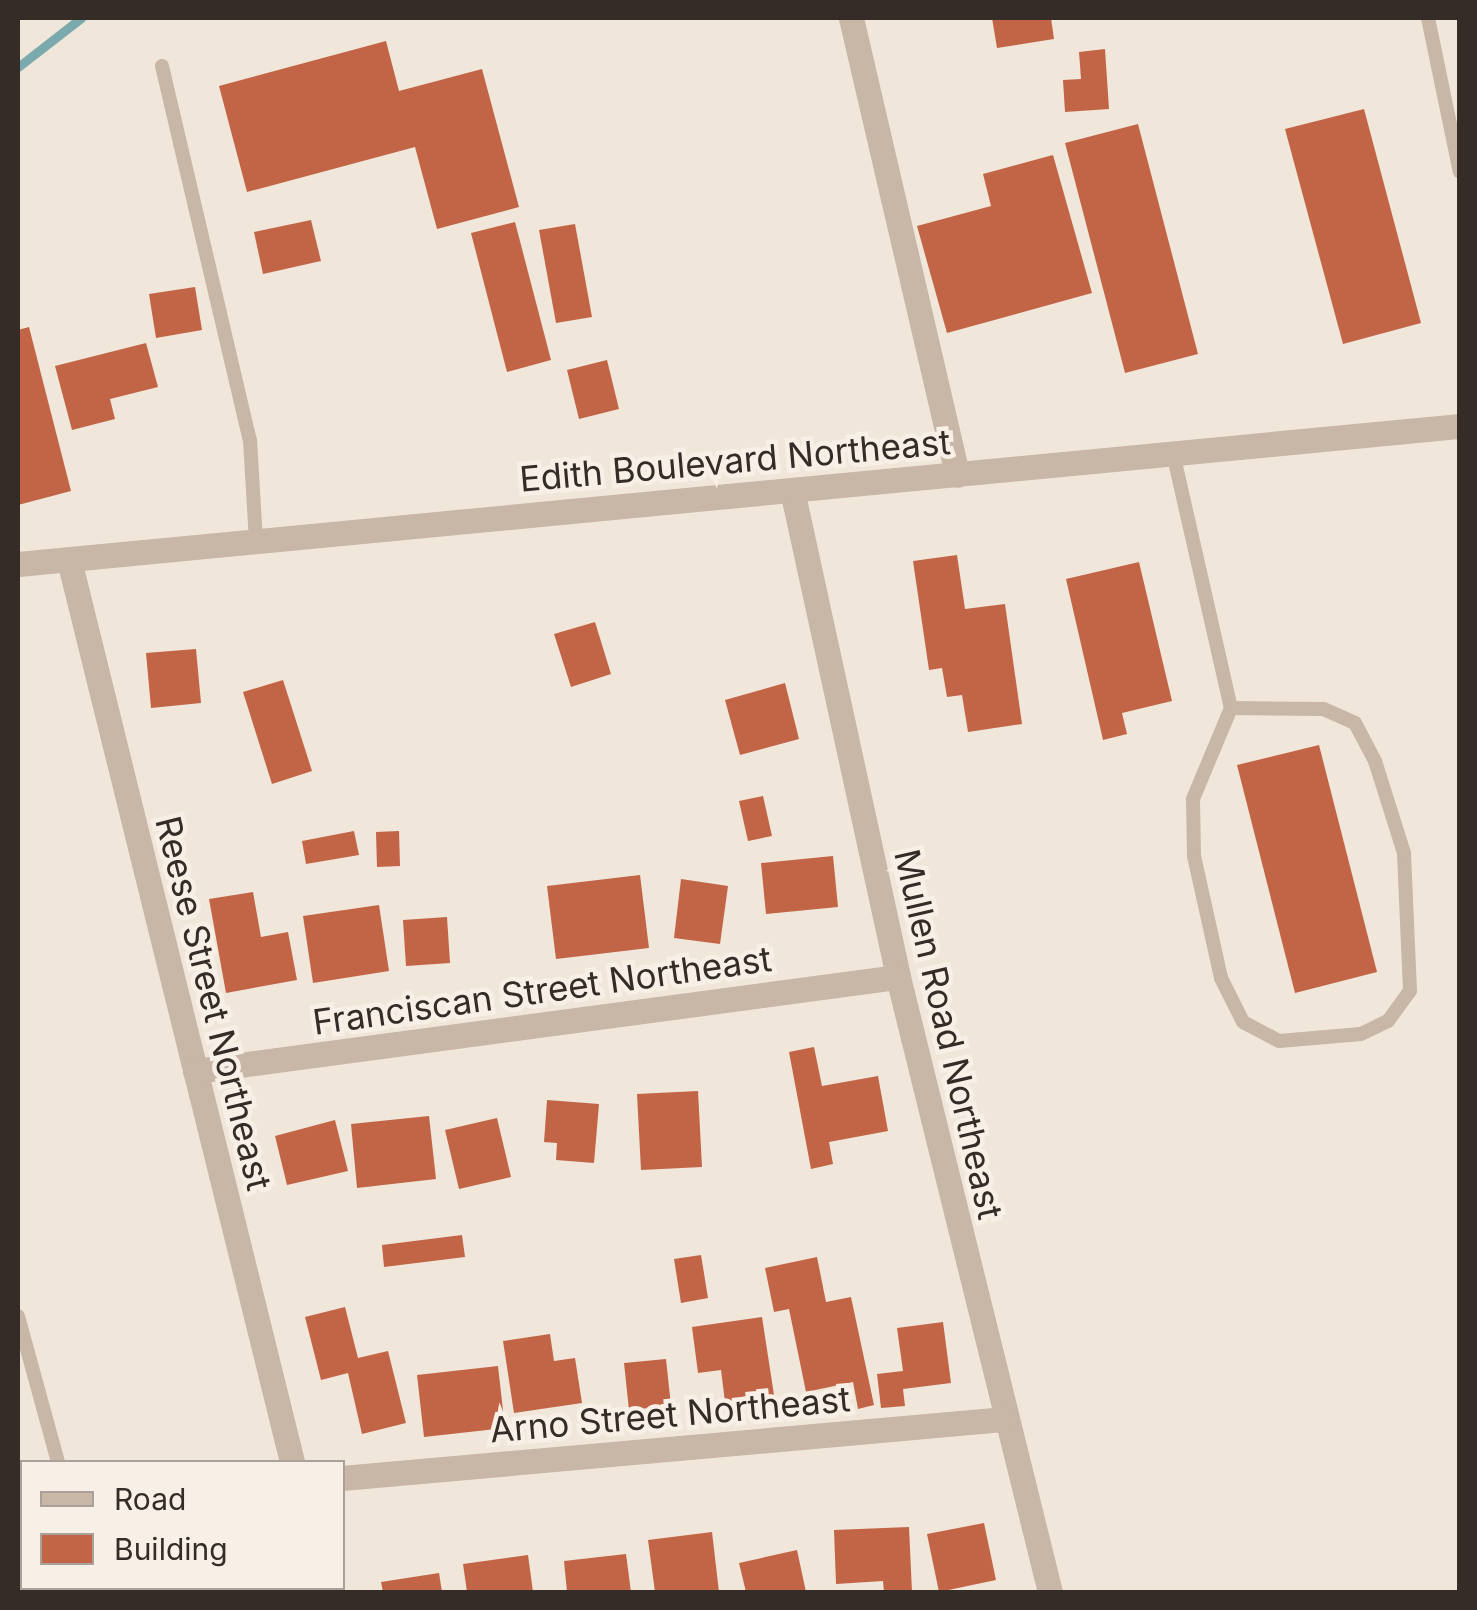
<!DOCTYPE html>
<style>
body{margin:0}
#map{position:relative;width:1477px;height:1610px;overflow:hidden;background:#f1e6da;font-family:Inter,sans-serif}
div>[style]{position:absolute}
.stream>*{height:9px;margin:-4.5px;padding:0 4.5px;transform-origin:4.5px;border-radius:4.5px;background:#7aaaad}
.building>*{inset:0;background:#c26546}
.service>*{height:14px;margin:-7px;padding:0 7px;transform-origin:7px;border-radius:7px;background:#c8b6a6}
.minor>*{height:25px;margin:-12.5px;padding:0 12.5px;transform-origin:12.5px;border-radius:12.5px;background:#c8b6a6}
.tertiary>*{height:25px;margin:-12.5px;padding:0 12.5px;transform-origin:12.5px;border-radius:12.5px;background:#c8b6a6}
span{translate:-50% -50%;white-space:nowrap;text-align:center;line-height:1.15;-webkit-text-stroke:9px #f8f0e6;paint-order:stroke}
.street-label{font-size:35px;color:#352b27}
.frame{position:absolute;inset:0;border:20px solid #352b27;pointer-events:none}
.legend{position:absolute;left:20px;top:1460px;width:325px;height:130px;box-sizing:border-box;background:#f8f0e6;border:2px solid #aaa19a;margin:0;padding:12px 18px;list-style:none;font-size:30px;color:#352b27}
.legend li{display:flex;align-items:center;gap:20px;height:50px}
.legend b{width:50px;border:2px solid #aaa19a}
</style>
<div id="map">
<div class="stream">
<div style="left:18px;top:67px;width:80px;rotate:-37.9deg"></div>
</div>
<div class="building">
<div style="clip-path:polygon(992px 18px,1051px 18px,1054px 39px,997px 48px)"></div>
<div style="clip-path:polygon(386px 41px,399px 91px,482px 69px,519px 207px,437px 229px,415px 147px,247px 192px,219px 86px)"></div>
<div style="clip-path:polygon(1105px 49px,1109px 109px,1065px 112px,1063px 80px,1081px 79px,1079px 52px)"></div>
<div style="clip-path:polygon(1364px 109px,1421px 323px,1343px 344px,1285px 129px)"></div>
<div style="clip-path:polygon(1138px 124px,1198px 354px,1125px 373px,1065px 143px)"></div>
<div style="clip-path:polygon(1053px 155px,1092px 293px,947px 333px,917px 226px,991px 206px,983px 174px)"></div>
<div style="clip-path:polygon(311px 220px,321px 261px,263px 274px,254px 232px)"></div>
<div style="clip-path:polygon(515px 222px,551px 360px,507px 372px,471px 233px)"></div>
<div style="clip-path:polygon(575px 224px,592px 317px,556px 323px,539px 230px)"></div>
<div style="clip-path:polygon(195px 287px,202px 330px,156px 338px,149px 294px)"></div>
<div style="clip-path:polygon(29px 327px,71px 491px,18px 505px,18px 330px)"></div>
<div style="clip-path:polygon(146px 343px,158px 387px,110px 399px,115px 419px,72px 430px,55px 366px)"></div>
<div style="clip-path:polygon(607px 360px,619px 409px,579px 419px,567px 370px)"></div>
<div style="clip-path:polygon(957px 555px,965px 609px,1005px 604px,1022px 724px,968px 732px,962px 695px,947px 697px,942px 668px,929px 670px,913px 561px)"></div>
<div style="clip-path:polygon(1139px 562px,1172px 701px,1122px 713px,1127px 734px,1103px 740px,1066px 579px)"></div>
<div style="clip-path:polygon(595px 622px,611px 674px,571px 687px,554px 634px)"></div>
<div style="clip-path:polygon(196px 649px,201px 703px,151px 708px,146px 653px)"></div>
<div style="clip-path:polygon(283px 680px,312px 771px,272px 784px,243px 692px)"></div>
<div style="clip-path:polygon(785px 683px,799px 739px,740px 755px,725px 700px)"></div>
<div style="clip-path:polygon(1319px 745px,1377px 972px,1295px 993px,1237px 765px)"></div>
<div style="clip-path:polygon(763px 796px,772px 836px,748px 841px,739px 801px)"></div>
<div style="clip-path:polygon(354px 831px,359px 855px,306px 864px,302px 841px)"></div>
<div style="clip-path:polygon(399px 831px,400px 866px,377px 867px,376px 832px)"></div>
<div style="clip-path:polygon(833px 856px,838px 907px,766px 914px,761px 863px)"></div>
<div style="clip-path:polygon(640px 875px,649px 948px,556px 959px,547px 886px)"></div>
<div style="clip-path:polygon(681px 879px,728px 886px,720px 944px,674px 938px)"></div>
<div style="clip-path:polygon(253px 892px,261px 937px,288px 932px,297px 980px,226px 993px,209px 899px)"></div>
<div style="clip-path:polygon(379px 905px,389px 971px,313px 983px,303px 916px)"></div>
<div style="clip-path:polygon(447px 917px,450px 963px,406px 966px,403px 920px)"></div>
<div style="clip-path:polygon(814px 1047px,822px 1086px,878px 1076px,888px 1131px,829px 1142px,833px 1164px,811px 1169px,789px 1052px)"></div>
<div style="clip-path:polygon(698px 1091px,702px 1167px,641px 1170px,637px 1094px)"></div>
<div style="clip-path:polygon(547px 1100px,599px 1104px,594px 1163px,556px 1160px,557px 1143px,544px 1142px)"></div>
<div style="clip-path:polygon(429px 1116px,436px 1179px,357px 1188px,351px 1124px)"></div>
<div style="clip-path:polygon(497px 1118px,511px 1177px,459px 1189px,445px 1130px)"></div>
<div style="clip-path:polygon(335px 1120px,348px 1171px,287px 1185px,275px 1136px)"></div>
<div style="clip-path:polygon(462px 1235px,465px 1257px,384px 1267px,382px 1245px)"></div>
<div style="clip-path:polygon(701px 1255px,708px 1298px,681px 1303px,674px 1259px)"></div>
<div style="clip-path:polygon(817px 1257px,826px 1302px,851px 1297px,874px 1405px,858px 1409px,853px 1382px,806px 1392px,789px 1309px,774px 1312px,765px 1268px)"></div>
<div style="clip-path:polygon(345px 1307px,358px 1358px,388px 1351px,406px 1423px,362px 1434px,348px 1373px,321px 1380px,305px 1317px)"></div>
<div style="clip-path:polygon(762px 1317px,774px 1395px,725px 1402px,721px 1370px,698px 1373px,692px 1327px)"></div>
<div style="clip-path:polygon(943px 1322px,951px 1383px,903px 1389px,905px 1406px,881px 1408px,877px 1374px,903px 1371px,897px 1328px)"></div>
<div style="clip-path:polygon(550px 1334px,554px 1361px,575px 1358px,582px 1403px,514px 1413px,503px 1341px)"></div>
<div style="clip-path:polygon(666px 1359px,671px 1406px,629px 1410px,624px 1363px)"></div>
<div style="clip-path:polygon(498px 1366px,505px 1428px,424px 1437px,417px 1375px)"></div>
<div style="clip-path:polygon(984px 1523px,996px 1580px,939px 1592px,927px 1534px)"></div>
<div style="clip-path:polygon(909px 1527px,912px 1592px,884px 1592px,883px 1581px,836px 1584px,834px 1530px)"></div>
<div style="clip-path:polygon(712px 1532px,719px 1592px,655px 1592px,648px 1540px)"></div>
<div style="clip-path:polygon(797px 1550px,806px 1592px,746px 1592px,739px 1563px)"></div>
<div style="clip-path:polygon(626px 1554px,631px 1592px,567px 1592px,564px 1561px)"></div>
<div style="clip-path:polygon(528px 1555px,533px 1592px,467px 1592px,463px 1564px)"></div>
<div style="clip-path:polygon(439px 1573px,442px 1592px,383px 1592px,381px 1582px)"></div>
</div>
<div class="service">
<div style="left:1428px;top:18px;width:157px;rotate:78.3deg"></div>
<div style="left:162px;top:66px;width:384px;rotate:76.8deg"></div>
<div style="left:250px;top:440px;width:100px;rotate:86.6deg"></div>
<div style="left:1173px;top:453px;width:262px;rotate:77.2deg"></div>
<div style="left:1231px;top:708px;width:99px;rotate:112.7deg"></div>
<div style="left:1193px;top:799px;width:57px;rotate:89deg"></div>
<div style="left:1194px;top:856px;width:125px;rotate:77.5deg"></div>
<div style="left:1221px;top:978px;width:49px;rotate:63.4deg"></div>
<div style="left:1243px;top:1022px;width:41px;rotate:27.8deg"></div>
<div style="left:1279px;top:1041px;width:82px;rotate:-4.9deg"></div>
<div style="left:1361px;top:1034px;width:30px;rotate:-26deg"></div>
<div style="left:1388px;top:1021px;width:37px;rotate:-54deg"></div>
<div style="left:1410px;top:991px;width:138px;rotate:-92.5deg"></div>
<div style="left:1404px;top:853px;width:96px;rotate:-107.5deg"></div>
<div style="left:1375px;top:761px;width:43px;rotate:-117.8deg"></div>
<div style="left:1355px;top:723px;width:35px;rotate:-156deg"></div>
<div style="left:1323px;top:709px;width:92px;rotate:-179.4deg"></div>
<div style="left:18px;top:1316px;width:151px;rotate:74.7deg"></div>
<div style="left:93px;top:1588px;width:4px;rotate:76deg"></div>
</div>
<div class="minor">
<div style="left:851px;top:18px;width:469px;rotate:76.9deg"></div>
<div style="left:792px;top:490px;width:498px;rotate:77.7deg"></div>
<div style="left:898px;top:977px;width:634px;rotate:76.12deg"></div>
<div style="left:69px;top:560px;width:929px;rotate:76.11deg"></div>
<div style="left:195px;top:1071px;width:709px;rotate:-7.62deg"></div>
<div style="left:342px;top:1478px;width:666px;rotate:-5.09deg"></div>
<div style="left:316px;top:1588px;width:4px;rotate:76deg"></div>
</div>
<div class="tertiary">
<div style="left:18px;top:564px;width:1449px;rotate:-5.47deg"></div>
</div>
<div class="street-label">
<span style="left:735px;top:460px;rotate:-5deg">Edith Boulevard Northeast</span>
<span style="left:542px;top:990px;rotate:-8deg">Franciscan Street Northeast</span>
<span style="left:214px;top:1003px;rotate:76deg">Reese Street Northeast</span>
<span style="left:949px;top:1034px;rotate:77deg">Mullen Road Northeast</span>
<span style="left:670px;top:1414px;rotate:-5deg">Arno Street Northeast</span>
</div>
<div class="frame"></div>
<ul class="legend">
<li><b style="height:12px;background:#c8b6a6"></b>Road</li>
<li><b style="height:28px;background:#c26546"></b>Building</li>
</ul>
</div>
